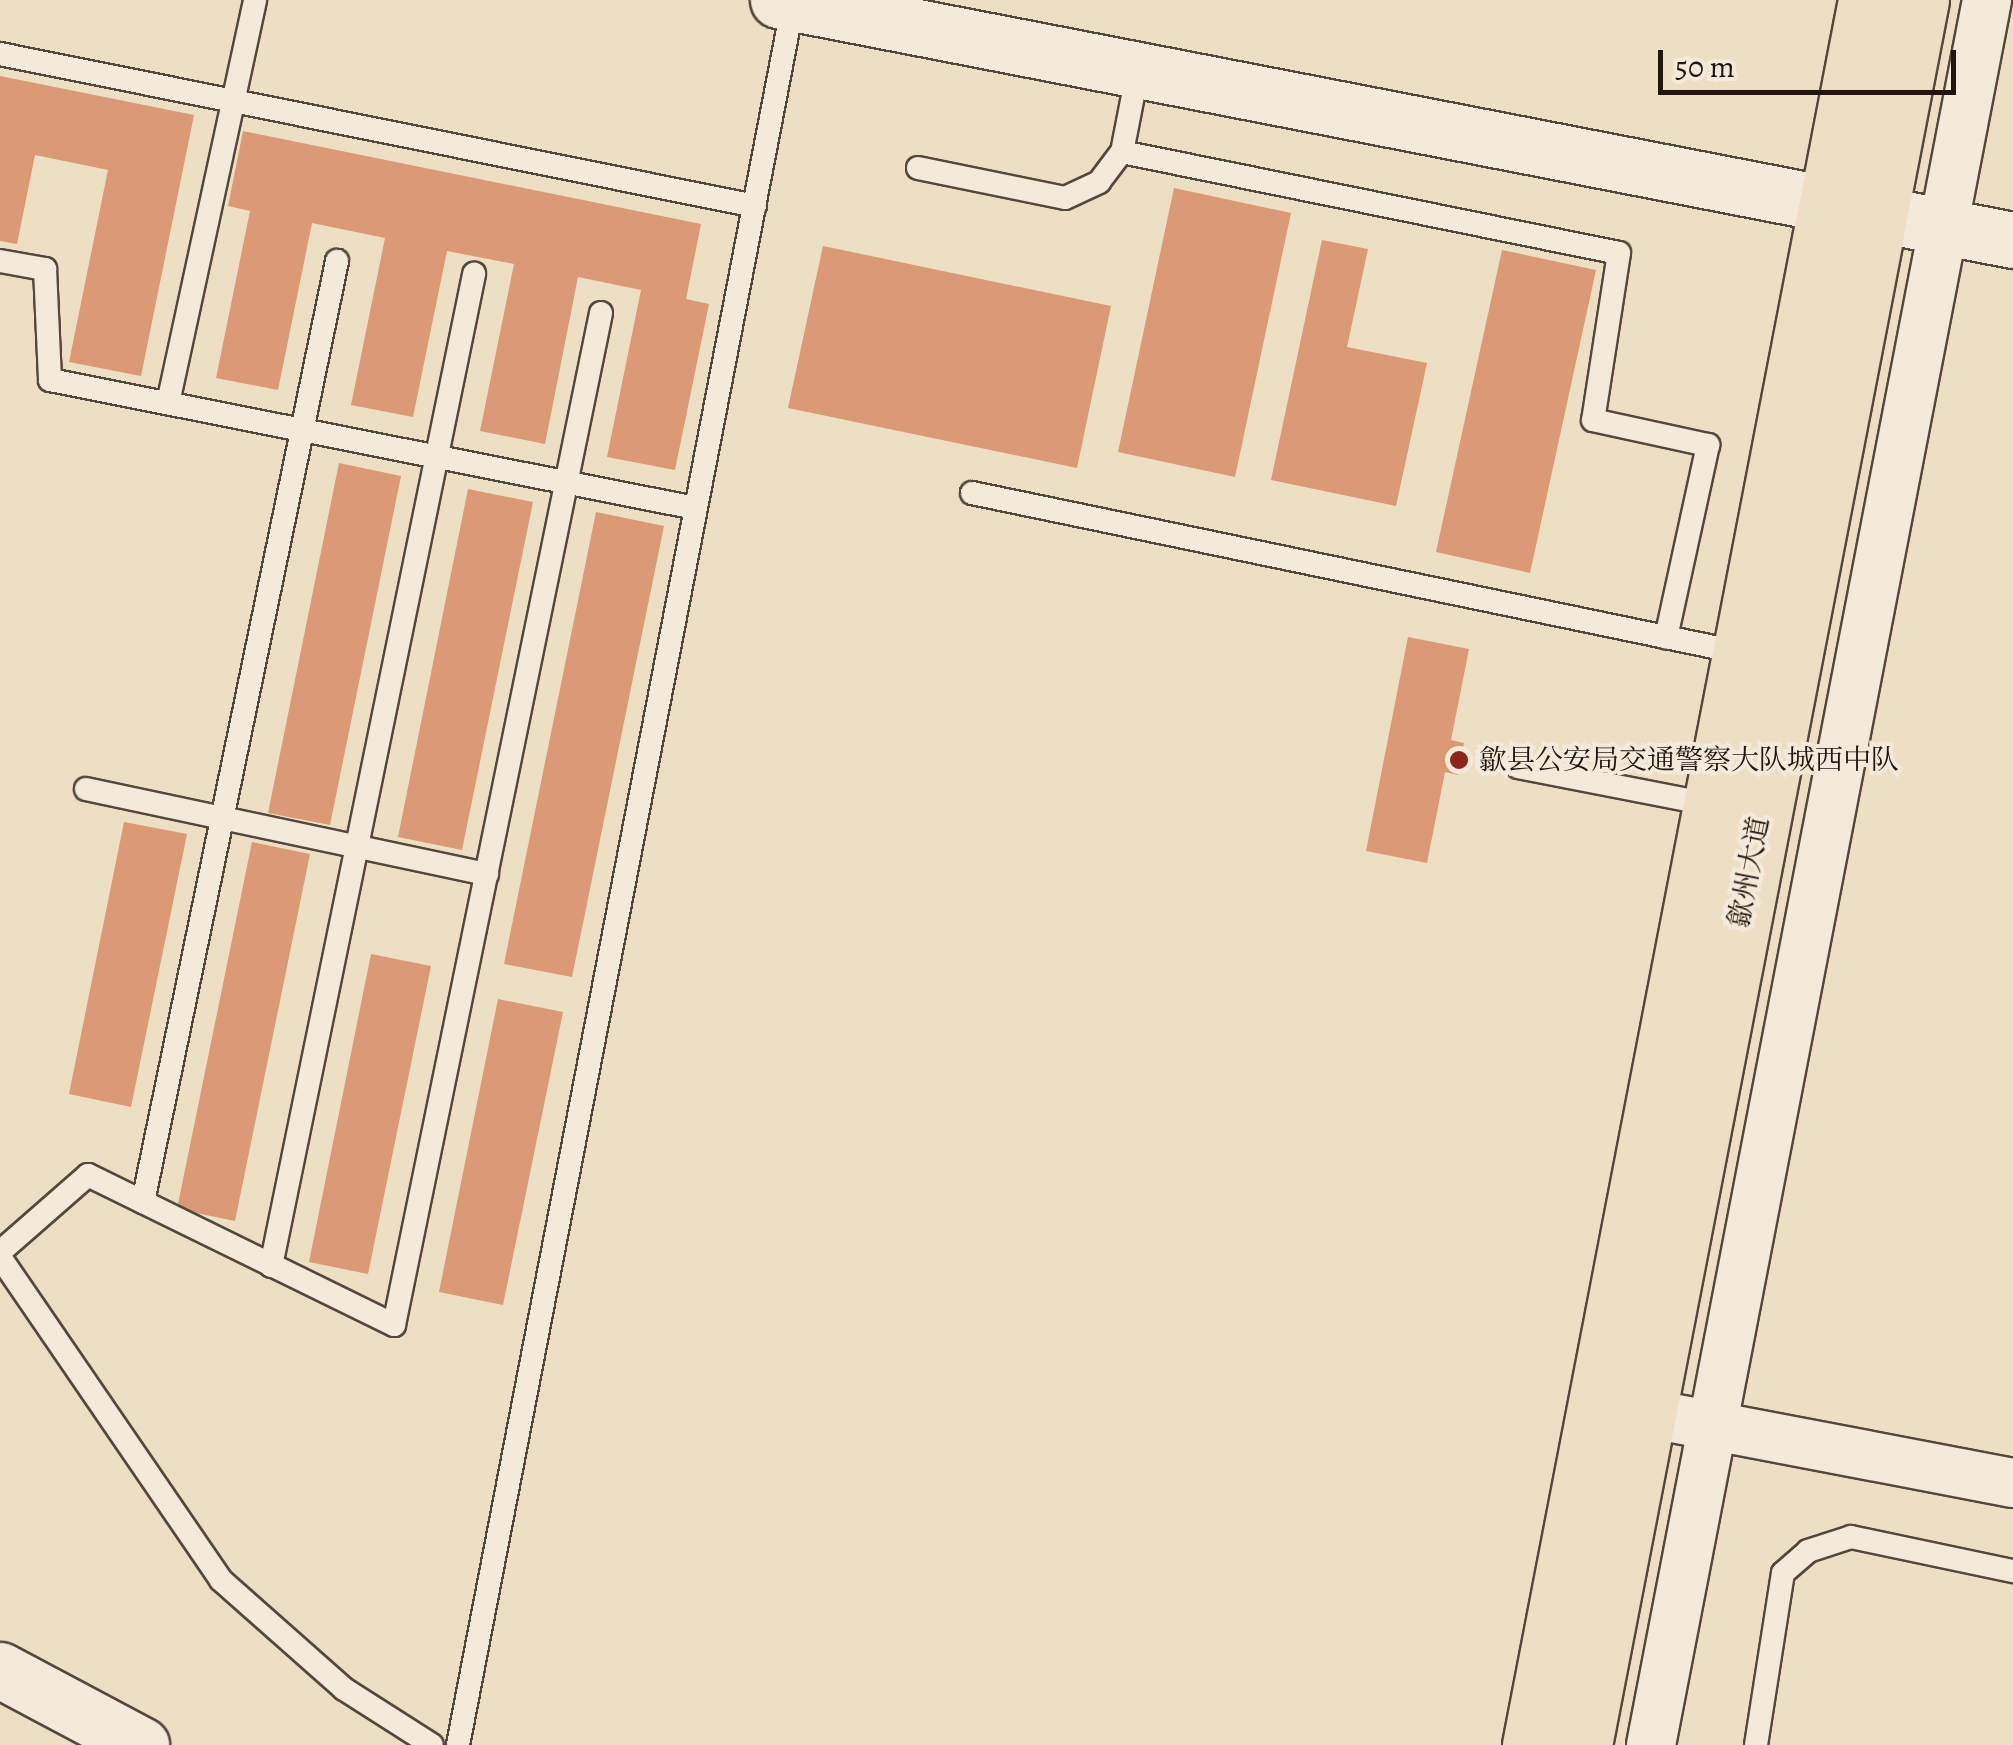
<!DOCTYPE html>
<meta charset="utf-8">
<style>
body{margin:0}
#map{position:relative;width:2013px;height:1745px;overflow:hidden;background:#ecdfc4;font-family:Alegreya,"Noto Serif SC",serif}
div>[style]{position:absolute}
.building>*{inset:0;background:#db9975}
.roads{filter:drop-shadow(2px 0 #54483c) drop-shadow(-2px 0 #54483c) drop-shadow(0 2px #54483c) drop-shadow(0 -2px #54483c)}
.lane>*{height:22px;margin:-11px;padding:0 11px;transform-origin:11px;border-radius:11px;background:#f3ead9}
.street>*{height:48px;margin:-24px;padding:0 24px;transform-origin:24px;border-radius:24px;background:#f3ead9}
.secondary>*{height:55px;margin:-27.5px;padding:0 27.5px;transform-origin:27.5px;border-radius:27.5px;background:#f3ead9}
.highway>*{height:55px;margin:-27.5px;padding:0 27.5px;transform-origin:27.5px;border-radius:27.5px;background:#ecdfc4}
.dots>*{width:28px;height:28px;translate:-50% -50%;box-sizing:border-box;border:5px solid #f3ead9;border-radius:50%}
span{translate:-50% -50%;white-space:nowrap;text-align:center;line-height:1.15;-webkit-text-stroke:8px #f3ead9;paint-order:stroke}
.poi-label{font-size:28px;color:#21160f}
.left{translate:0 -50%;text-align:left}
.street-label{font-size:28px;color:#21160f}
.scale{position:absolute;left:1658px;top:50px;width:298px;height:45px;box-sizing:border-box;border:5px solid #21160f;border-top:0;padding-left:12px;font-size:30px;line-height:35px;white-space:nowrap;color:#21160f;-webkit-text-stroke:8px #f3ead9;paint-order:stroke}
</style>
<div id="map">
<div class="building">
<div style="clip-path:polygon(0 76px,194px 115px,141px 376px,69px 362px,108px 170px,35px 155px,17px 244px,0 241px)"></div>
<div style="clip-path:polygon(243px 131px,701px 224px,686px 299px,709px 304px,675px 470px,607px 457px,641px 290px,578px 277px,545px 444px,480px 431px,514px 264px,447px 251px,413px 417px,351px 405px,385px 238px,312px 223px,278px 390px,216px 378px,250px 211px,228px 206px)"></div>
<div style="clip-path:polygon(1174px 188px,1291px 213px,1235px 477px,1118px 452px)"></div>
<div style="clip-path:polygon(1322px 240px,1368px 249px,1347px 347px,1427px 363px,1396px 506px,1271px 480px)"></div>
<div style="clip-path:polygon(823px 246px,1111px 306px,1077px 468px,788px 408px)"></div>
<div style="clip-path:polygon(1502px 250px,1596px 270px,1530px 573px,1436px 552px)"></div>
<div style="clip-path:polygon(339px 463px,401px 476px,330px 825px,268px 813px)"></div>
<div style="clip-path:polygon(468px 489px,533px 502px,462px 850px,398px 837px)"></div>
<div style="clip-path:polygon(596px 512px,664px 526px,572px 977px,504px 964px)"></div>
<div style="clip-path:polygon(1408px 637px,1469px 649px,1451px 740px,1464px 743px,1458px 775px,1445px 772px,1427px 863px,1366px 851px)"></div>
<div style="clip-path:polygon(124px 822px,187px 834px,131px 1107px,69px 1094px)"></div>
<div style="clip-path:polygon(252px 842px,310px 854px,235px 1221px,177px 1209px)"></div>
<div style="clip-path:polygon(371px 954px,431px 966px,368px 1274px,309px 1262px)"></div>
<div style="clip-path:polygon(498px 999px,563px 1012px,503px 1305px,439px 1292px)"></div>
</div>
<div class="roads">
<div class="lane">
<div style="left:0;top:54px;width:770px;rotate:11.38deg"></div>
<div style="left:1138px;top:70px;width:84px;rotate:101deg"></div>
<div style="left:1122px;top:152px;width:507px;rotate:11.49deg"></div>
<div style="left:1619px;top:253px;width:169px;rotate:98.8deg"></div>
<div style="left:1593px;top:420px;width:118px;rotate:12.3deg"></div>
<div style="left:1708px;top:445px;width:197px;rotate:102.3deg"></div>
<div style="left:918px;top:168px;width:150px;rotate:11.5deg"></div>
<div style="left:1065px;top:198px;width:38px;rotate:-25deg"></div>
<div style="left:1099px;top:182px;width:38px;rotate:-53deg"></div>
<div style="left:0;top:261px;width:46px;rotate:10.1deg"></div>
<div style="left:45px;top:269px;width:111px;rotate:87.4deg"></div>
<div style="left:50px;top:380px;width:658px;rotate:11.22deg"></div>
<div style="left:168px;top:403px;width:412px;rotate:-77.8deg"></div>
<div style="left:972px;top:493px;width:782px;rotate:11.73deg"></div>
<div style="left:1518px;top:767px;width:194px;rotate:11deg"></div>
<div style="left:86px;top:789px;width:410px;rotate:12deg"></div>
<div style="left:143px;top:1202px;width:961px;rotate:-78.35deg"></div>
<div style="left:0;top:1252px;width:117px;rotate:-41.2deg"></div>
<div style="left:88px;top:1175px;width:341px;rotate:26.1deg"></div>
<div style="left:394px;top:1325px;width:1033px;rotate:-78.44deg"></div>
<div style="left:0;top:1257px;width:391px;rotate:55.6deg"></div>
<div style="left:221px;top:1580px;width:164px;rotate:41.5deg"></div>
<div style="left:344px;top:1689px;width:104px;rotate:32.5deg"></div>
<div style="left:271px;top:1266px;width:1013px;rotate:-78.43deg"></div>
<div style="left:458px;top:1745px;width:1774px;rotate:-79.11deg"></div>
<div style="left:1756px;top:1745px;width:174px;rotate:-81.1deg"></div>
<div style="left:1783px;top:1573px;width:33px;rotate:-41deg"></div>
<div style="left:1808px;top:1551px;width:45px;rotate:-18deg"></div>
<div style="left:1851px;top:1537px;width:166px;rotate:11.9deg"></div>
</div>
<div class="street">
<div style="left:1646px;top:1413px;width:374px;rotate:10.8deg"></div>
<div style="left:1651px;top:1745px;width:1777px;rotate:-79.1deg"></div>
</div>
<div class="secondary">
<div style="left:778px;top:0;width:1258px;rotate:11deg"></div>
<div style="left:0;top:1670px;width:160px;rotate:28deg"></div>
</div>
<div class="highway">
<div style="left:1530px;top:1745px;width:1777px;rotate:-79.1deg"></div>
<div style="left:1584px;top:1745px;width:1777px;rotate:-79.07deg"></div>
</div>
</div>
<div class="dots">
<div style="left:1459px;top:760px;background:#8f2418"></div>
</div>
<div class="poi-label">
<span class="left" style="left:1479px;top:760px">歙县公安局交通警察大队城西中队</span>
</div>
<div class="street-label">
<span style="left:1749px;top:872px;rotate:-79deg">歙州大道</span>
</div>
<div class="scale">50 m</div>
</div>
